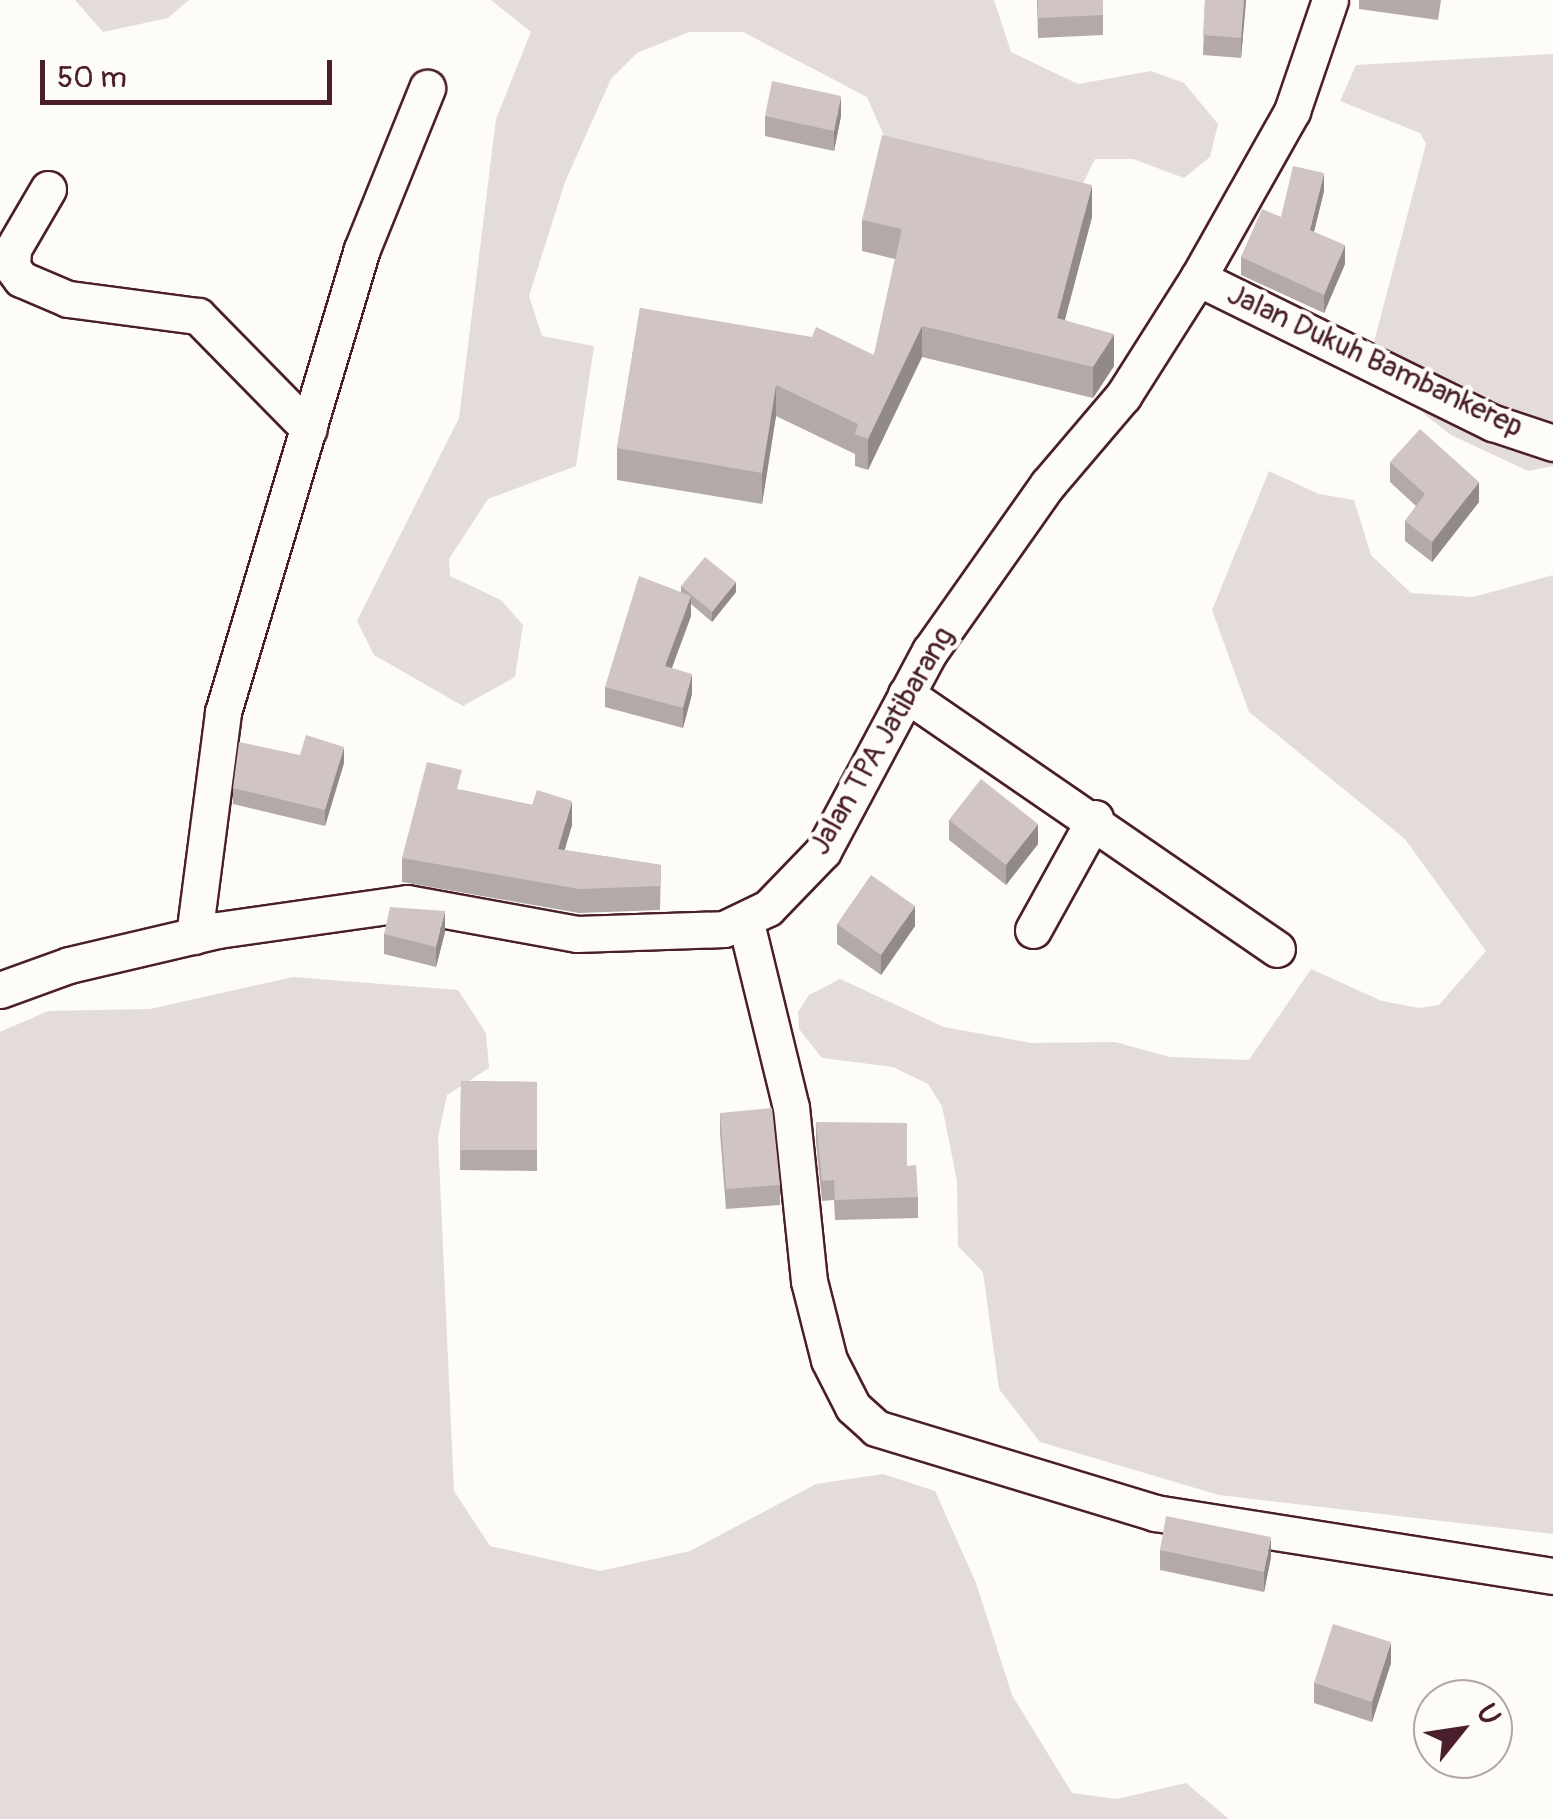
<!DOCTYPE html>
<style>
body{margin:0}
#map{position:relative;width:1553px;height:1819px;overflow:hidden;background:#fdfcf7;font-family:Pangolin,sans-serif}
div>[style]{position:absolute}
.green>*{inset:0;background:#e3dcda}
.roads{filter:drop-shadow(2px 0 #4a1f2b) drop-shadow(-2px 0 #4a1f2b) drop-shadow(0 2px #4a1f2b) drop-shadow(0 -2px #4a1f2b)}
.street>*{height:35px;margin:-17.5px;padding:0 17.5px;transform-origin:17.5px;border-radius:17.5px;background:#fdfcf7}
.wall>*{inset:0;background:#b3a9a9}
.shaded-wall>*{inset:0;background:#928a89}
.building>*{inset:0;background:#d0c5c4}
span{translate:-50% -50%;white-space:nowrap;text-align:center;line-height:1.15;-webkit-text-stroke:9px #fdfcf7;paint-order:stroke}
.street-label{font-size:30px;color:#4a1f2b}
.north{position:absolute;left:1413px;top:1679px;width:100px;height:100px;box-sizing:border-box;background:#fdfcf7;border:2px solid #b5a4a5;border-radius:50%;rotate:60deg;font-size:28px;font-weight:700;line-height:40px;text-align:center;color:#4a1f2b}
.north::after{content:'';display:block;margin:auto;width:35px;height:45px;background:#4a1f2b;clip-path:polygon(50% 0,100% 100%,50% 72%,0 100%)}
.scale{position:absolute;left:40px;top:60px;width:292px;height:45px;box-sizing:border-box;border:5px solid #4a1f2b;border-top:0;padding-left:12px;font-size:30px;line-height:35px;white-space:nowrap;color:#4a1f2b;-webkit-text-stroke:8px #fdfcf7;paint-order:stroke}
</style>
<div id="map">
<div class="green">
<div style="clip-path:polygon(75px 0,189px 0,168px 18px,103px 32px)"></div>
<div style="clip-path:polygon(491px 0,994px 0,1011px 52px,1078px 84px,1151px 71px,1184px 83px,1218px 124px,1210px 157px,1184px 178px,1133px 159px,1095px 159px,1078px 193px,888px 145px,867px 97px,743px 32px,689px 32px,637px 53px,611px 79px,565px 182px,529px 296px,542px 336px,594px 346px,576px 466px,488px 499px,449px 559px,450px 576px,501px 600px,523px 625px,515px 677px,463px 706px,374px 655px,357px 621px,459px 418px,496px 119px,531px 32px)"></div>
<div style="clip-path:polygon(1553px 54px,1553px 466px,1528px 471px,1451px 435px,1424px 414px,1374px 342px,1426px 144px,1420px 133px,1340px 101px,1356px 65px)"></div>
<div style="clip-path:polygon(1269px 471px,1319px 494px,1354px 500px,1371px 555px,1411px 593px,1473px 597px,1553px 575px,1553px 1534px,1219px 1495px,1040px 1442px,999px 1389px,983px 1272px,958px 1246px,957px 1181px,942px 1106px,928px 1084px,893px 1067px,822px 1058px,799px 1029px,798px 1012px,809px 995px,840px 979px,944px 1027px,1031px 1043px,1115px 1042px,1170px 1057px,1249px 1060px,1311px 969px,1382px 1001px,1419px 1008px,1439px 1005px,1486px 951px,1405px 839px,1249px 712px,1212px 610px)"></div>
<div style="clip-path:polygon(293px 977px,458px 990px,486px 1033px,489px 1068px,447px 1095px,438px 1137px,454px 1491px,490px 1546px,600px 1571px,690px 1551px,816px 1484px,883px 1474px,935px 1491px,976px 1583px,1012px 1695px,1072px 1793px,1117px 1799px,1186px 1783px,1229px 1819px,0 1819px,0 1032px,48px 1011px,150px 1009px)"></div>
</div>
<div class="roads">
<div class="street">
<div style="left:48px;top:189px;width:69px;rotate:120.3deg"></div>
<div style="left:13px;top:249px;width:18px;rotate:93deg"></div>
<div style="left:12px;top:267px;width:15px;rotate:53deg"></div>
<div style="left:21px;top:279px;width:51px;rotate:23.1deg"></div>
<div style="left:68px;top:299px;width:131px;rotate:7.5deg"></div>
<div style="left:198px;top:316px;width:158px;rotate:45.5deg"></div>
<div style="left:1198px;top:278px;width:329px;rotate:26.2deg"></div>
<div style="left:1493px;top:423px;width:63px;rotate:18.4deg"></div>
<div style="left:906px;top:694px;width:450px;rotate:34.5deg"></div>
<div style="left:746px;top:923px;width:189px;rotate:76.3deg"></div>
<div style="left:791px;top:1107px;width:175px;rotate:84.1deg"></div>
<div style="left:809px;top:1281px;width:81px;rotate:75.8deg"></div>
<div style="left:829px;top:1360px;width:53px;rotate:62.9deg"></div>
<div style="left:853px;top:1407px;width:31px;rotate:42deg"></div>
<div style="left:876px;top:1428px;width:292px;rotate:16.9deg"></div>
<div style="left:1155px;top:1513px;width:403px;rotate:9deg"></div>
<div style="left:1033px;top:930px;width:128px;rotate:-61deg"></div>
<div style="left:194px;top:936px;width:226px;rotate:-82.6deg"></div>
<div style="left:223px;top:712px;width:483px;rotate:-73.3deg"></div>
<div style="left:362px;top:249px;width:174px;rotate:-68deg"></div>
<div style="left:0;top:990px;width:73px;rotate:-19.9deg"></div>
<div style="left:69px;top:965px;width:153px;rotate:-13.2deg"></div>
<div style="left:218px;top:930px;width:191px;rotate:-8.1deg"></div>
<div style="left:407px;top:903px;width:173px;rotate:10.3deg"></div>
<div style="left:577px;top:934px;width:147px;rotate:-1.9deg"></div>
<div style="left:724px;top:929px;width:49px;rotate:-25.5deg"></div>
<div style="left:768px;top:908px;width:79px;rotate:-46deg"></div>
<div style="left:823px;top:851px;width:227px;rotate:-61.9deg"></div>
<div style="left:930px;top:651px;width:204px;rotate:-54.8deg"></div>
<div style="left:1048px;top:484px;width:116px;rotate:-49.6deg"></div>
<div style="left:1123px;top:396px;width:140px;rotate:-57.6deg"></div>
<div style="left:1198px;top:278px;width:192px;rotate:-60.6deg"></div>
<div style="left:1292px;top:111px;width:117px;rotate:-71.1deg"></div>
</div>
</div>
<div class="wall">
<div style="clip-path:polygon(1037px 0,1103px 0,1103px 35px,1038px 38px)"></div>
<div style="clip-path:polygon(1205px 0,1246px 0,1241px 58px,1203px 55px)"></div>
<div style="clip-path:polygon(1359px 0,1441px 0,1438px 20px,1359px 9px)"></div>
<div style="clip-path:polygon(765px 116px,841px 116px,834px 151px,765px 136px)"></div>
<div style="clip-path:polygon(1324px 191px,1314px 232px,1345px 264px,1324px 313px,1241px 275px,1241px 257px,1281px 217px)"></div>
<div style="clip-path:polygon(1092px 217px,1065px 320px,1114px 366px,1093px 398px,922px 357px,868px 470px,855px 466px,855px 454px,776px 416px,762px 504px,617px 480px,617px 448px,640px 308px,874px 355px,895px 259px,862px 251px,862px 220px)"></div>
<div style="clip-path:polygon(1390px 462px,1479px 502px,1432px 562px,1405px 541px,1405px 521px,1416px 506px,1390px 482px)"></div>
<div style="clip-path:polygon(681px 586px,736px 592px,712px 622px,691px 604px,691px 616px,672px 668px,692px 694px,683px 728px,605px 707px,605px 687px,681px 592px)"></div>
<div style="clip-path:polygon(300px 755px,344px 763px,325px 826px,233px 804px,233px 788px)"></div>
<div style="clip-path:polygon(462px 790px,532px 805px,572px 825px,564px 850px,661px 865px,660px 910px,579px 913px,402px 882px,402px 858px)"></div>
<div style="clip-path:polygon(949px 820px,1038px 844px,1006px 885px,949px 840px)"></div>
<div style="clip-path:polygon(837px 924px,915px 926px,881px 975px,837px 944px)"></div>
<div style="clip-path:polygon(445px 932px,436px 967px,384px 954px,384px 934px)"></div>
<div style="clip-path:polygon(461px 1081px,537px 1082px,537px 1171px,460px 1170px)"></div>
<div style="clip-path:polygon(720px 1113px,780px 1185px,780px 1205px,726px 1209px,720px 1133px)"></div>
<div style="clip-path:polygon(816px 1122px,907px 1166px,918px 1197px,918px 1218px,835px 1220px,834px 1200px,822px 1201px,816px 1142px)"></div>
<div style="clip-path:polygon(1160px 1550px,1271px 1557px,1264px 1592px,1160px 1570px)"></div>
<div style="clip-path:polygon(1391px 1663px,1372px 1722px,1314px 1703px,1314px 1683px)"></div>
</div>
<div class="shaded-wall">
<div style="clip-path:polygon(1244px 0,1246px 0,1241px 58px,1241px 38px)"></div>
<div style="clip-path:polygon(841px 96px,841px 116px,834px 151px,834px 131px)"></div>
<div style="clip-path:polygon(1324px 173px,1324px 191px,1310px 248px,1310px 230px)"></div>
<div style="clip-path:polygon(1092px 185px,1092px 217px,1057px 349px,1057px 318px)"></div>
<div style="clip-path:polygon(1345px 245px,1345px 264px,1324px 313px,1324px 295px)"></div>
<div style="clip-path:polygon(922px 326px,922px 357px,868px 470px,868px 439px)"></div>
<div style="clip-path:polygon(1114px 334px,1114px 366px,1093px 398px,1093px 367px)"></div>
<div style="clip-path:polygon(776px 385px,776px 416px,762px 504px,762px 473px)"></div>
<div style="clip-path:polygon(1479px 482px,1479px 502px,1432px 562px,1432px 542px)"></div>
<div style="clip-path:polygon(736px 582px,736px 592px,712px 622px,712px 612px)"></div>
<div style="clip-path:polygon(691px 596px,691px 616px,665px 686px,665px 666px)"></div>
<div style="clip-path:polygon(692px 674px,692px 694px,683px 728px,683px 708px)"></div>
<div style="clip-path:polygon(344px 747px,344px 763px,325px 826px,325px 810px)"></div>
<div style="clip-path:polygon(572px 801px,572px 825px,558px 873px,558px 849px)"></div>
<div style="clip-path:polygon(1038px 824px,1038px 844px,1006px 885px,1006px 865px)"></div>
<div style="clip-path:polygon(915px 906px,915px 926px,881px 975px,881px 955px)"></div>
<div style="clip-path:polygon(445px 911px,445px 932px,436px 967px,436px 947px)"></div>
<div style="clip-path:polygon(1271px 1537px,1271px 1557px,1264px 1592px,1264px 1572px)"></div>
<div style="clip-path:polygon(1391px 1642px,1391px 1663px,1372px 1722px,1372px 1702px)"></div>
</div>
<div class="building">
<div style="clip-path:polygon(1038px 0,1103px 0,1103px 15px,1038px 18px)"></div>
<div style="clip-path:polygon(1205px 0,1244px 0,1241px 38px,1203px 35px)"></div>
<div style="clip-path:polygon(772px 81px,841px 96px,834px 131px,765px 116px)"></div>
<div style="clip-path:polygon(882px 135px,1092px 185px,1057px 318px,1114px 334px,1093px 367px,922px 326px,868px 439px,855px 434px,858px 424px,776px 385px,762px 473px,617px 448px,640px 308px,812px 337px,816px 327px,874px 355px,902px 229px,862px 220px)"></div>
<div style="clip-path:polygon(1293px 166px,1324px 173px,1310px 230px,1345px 245px,1324px 295px,1241px 257px,1262px 209px,1281px 217px)"></div>
<div style="clip-path:polygon(1420px 429px,1479px 482px,1432px 542px,1405px 521px,1425px 494px,1390px 462px)"></div>
<div style="clip-path:polygon(705px 557px,736px 582px,712px 612px,681px 586px)"></div>
<div style="clip-path:polygon(639px 576px,691px 596px,665px 666px,692px 674px,683px 708px,605px 687px)"></div>
<div style="clip-path:polygon(306px 735px,344px 747px,325px 810px,233px 788px,239px 742px,300px 755px)"></div>
<div style="clip-path:polygon(427px 762px,462px 770px,457px 789px,532px 805px,537px 790px,572px 801px,558px 849px,661px 865px,660px 886px,579px 889px,402px 858px)"></div>
<div style="clip-path:polygon(981px 779px,1038px 824px,1006px 865px,949px 820px)"></div>
<div style="clip-path:polygon(871px 875px,915px 906px,881px 955px,837px 924px)"></div>
<div style="clip-path:polygon(390px 907px,445px 911px,436px 947px,384px 934px)"></div>
<div style="clip-path:polygon(461px 1081px,537px 1082px,537px 1150px,460px 1150px)"></div>
<div style="clip-path:polygon(772px 1108px,780px 1185px,726px 1189px,720px 1113px)"></div>
<div style="clip-path:polygon(816px 1122px,907px 1123px,907px 1166px,916px 1165px,918px 1197px,835px 1200px,834px 1180px,822px 1181px)"></div>
<div style="clip-path:polygon(1166px 1516px,1271px 1537px,1264px 1572px,1160px 1550px)"></div>
<div style="clip-path:polygon(1333px 1624px,1391px 1642px,1372px 1702px,1314px 1683px)"></div>
</div>
<div class="street-label">
<span style="left:1375px;top:361px;rotate:25deg">Jalan Dukuh Bambankerep</span>
<span style="left:882px;top:741px;rotate:-60deg">Jalan TPA Jatibarang</span>
</div>
<div class="north">U</div>
<div class="scale">50 m</div>
</div>
